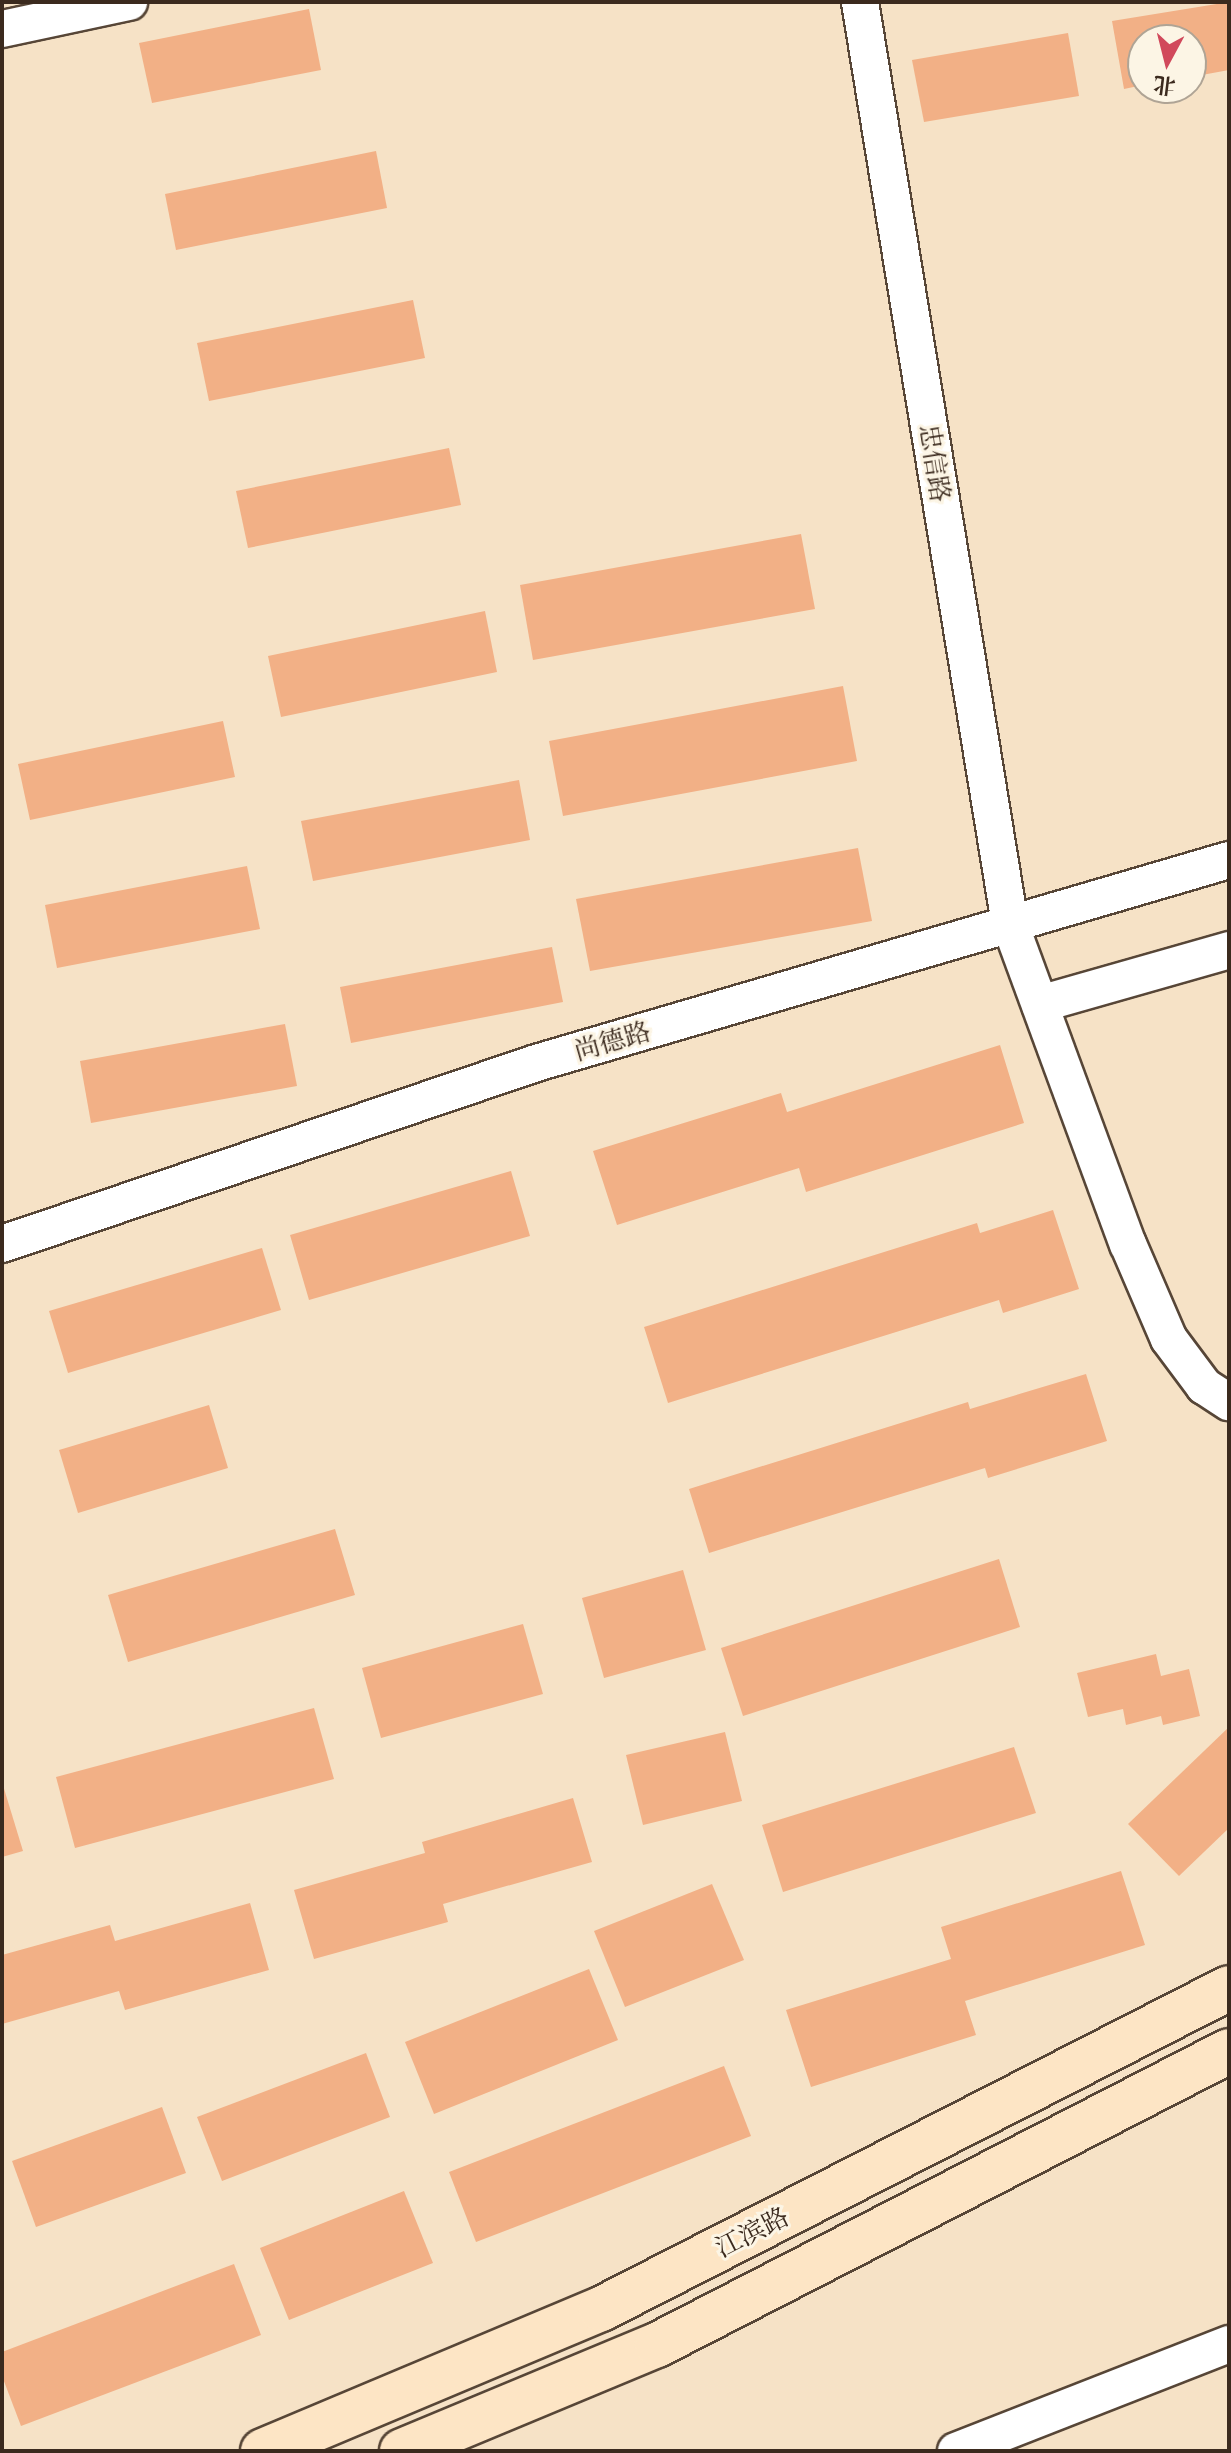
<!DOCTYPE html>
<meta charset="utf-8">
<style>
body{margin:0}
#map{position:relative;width:1231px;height:2453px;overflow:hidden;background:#f6e2c6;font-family:"Gentium Book Plus","Noto Serif SC",serif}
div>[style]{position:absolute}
.building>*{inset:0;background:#f2b086}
.roads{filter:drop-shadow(2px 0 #574637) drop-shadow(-2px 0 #574637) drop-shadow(0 2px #574637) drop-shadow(0 -2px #574637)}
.street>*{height:36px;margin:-18px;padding:0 18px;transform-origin:18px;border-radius:18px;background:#fff}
.secondary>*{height:44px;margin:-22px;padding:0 22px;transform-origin:22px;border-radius:22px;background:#fde5c5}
span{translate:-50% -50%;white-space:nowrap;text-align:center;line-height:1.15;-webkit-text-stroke:6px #fcf5e5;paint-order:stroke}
.street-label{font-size:26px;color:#3b2a1e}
.frame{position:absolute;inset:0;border:4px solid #3b2a1e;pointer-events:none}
.north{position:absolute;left:1127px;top:24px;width:80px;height:80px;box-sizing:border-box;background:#fcf5e5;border:2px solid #afa495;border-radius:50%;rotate:187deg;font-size:22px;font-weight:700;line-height:32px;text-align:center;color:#3b2a1e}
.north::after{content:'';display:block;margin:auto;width:28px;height:36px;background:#d1495b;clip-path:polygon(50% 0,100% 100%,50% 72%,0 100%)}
</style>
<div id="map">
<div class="building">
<div style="clip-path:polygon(1229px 2px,1229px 70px,1191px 77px,1191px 40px,1143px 40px,1143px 85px,1124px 89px,1112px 21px)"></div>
<div style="clip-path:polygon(309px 9px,321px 70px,152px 103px,139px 43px)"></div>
<div style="clip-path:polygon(1068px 33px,1079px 96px,924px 122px,912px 60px)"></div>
<div style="clip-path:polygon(376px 151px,387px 208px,176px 250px,165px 194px)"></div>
<div style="clip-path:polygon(413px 300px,425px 358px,209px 401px,197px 343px)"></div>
<div style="clip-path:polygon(449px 448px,461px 505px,248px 548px,236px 491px)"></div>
<div style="clip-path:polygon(801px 534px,815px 609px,533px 660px,520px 585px)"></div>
<div style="clip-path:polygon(485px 611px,497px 672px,281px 717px,268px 656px)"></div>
<div style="clip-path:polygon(843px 686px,857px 761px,563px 816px,549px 741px)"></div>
<div style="clip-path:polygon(223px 721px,235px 777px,30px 820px,18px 764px)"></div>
<div style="clip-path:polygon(519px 780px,530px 840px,313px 881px,301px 821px)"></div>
<div style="clip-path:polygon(858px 848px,872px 921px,590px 971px,576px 899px)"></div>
<div style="clip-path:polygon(247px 866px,260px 929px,57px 968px,45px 905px)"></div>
<div style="clip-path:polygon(552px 947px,563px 1002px,351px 1043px,340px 987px)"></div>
<div style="clip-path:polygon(285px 1024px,297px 1086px,91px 1123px,80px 1061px)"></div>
<div style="clip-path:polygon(1000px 1045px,1024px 1123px,806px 1192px,799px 1168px,617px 1225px,593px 1151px,781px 1093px,787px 1112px)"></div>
<div style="clip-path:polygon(511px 1171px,530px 1236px,309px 1300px,290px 1235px)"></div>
<div style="clip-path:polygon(1053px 1210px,1079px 1289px,1003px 1313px,999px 1300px,668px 1403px,644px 1327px,977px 1223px,980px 1233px)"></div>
<div style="clip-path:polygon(262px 1248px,281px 1310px,68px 1373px,49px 1311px)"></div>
<div style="clip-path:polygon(1086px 1374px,1107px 1441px,988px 1478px,985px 1468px,709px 1553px,689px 1489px,968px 1402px,970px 1409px)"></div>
<div style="clip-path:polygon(209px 1405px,228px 1468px,78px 1513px,59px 1450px)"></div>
<div style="clip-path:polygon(335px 1529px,355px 1595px,128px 1662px,108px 1595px)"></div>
<div style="clip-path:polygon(999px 1559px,1020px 1627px,743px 1716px,721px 1648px)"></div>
<div style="clip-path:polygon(683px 1570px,706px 1650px,604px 1678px,582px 1598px)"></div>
<div style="clip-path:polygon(523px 1624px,543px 1694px,381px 1738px,362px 1668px)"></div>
<div style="clip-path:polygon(1156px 1654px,1161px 1676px,1189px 1669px,1200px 1716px,1163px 1725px,1161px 1716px,1126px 1725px,1123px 1709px,1088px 1717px,1077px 1673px)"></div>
<div style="clip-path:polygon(314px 1708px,334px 1779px,75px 1848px,56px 1777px)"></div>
<div style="clip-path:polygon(1229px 1727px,1229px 1828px,1179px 1876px,1128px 1824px)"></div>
<div style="clip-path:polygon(725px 1732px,742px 1801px,643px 1825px,626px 1755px)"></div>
<div style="clip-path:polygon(1014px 1747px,1036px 1813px,783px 1892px,762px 1825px)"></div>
<div style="clip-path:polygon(2px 1782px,23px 1851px,2px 1857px)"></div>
<div style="clip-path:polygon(573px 1798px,592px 1862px,443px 1904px,448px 1922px,314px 1959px,294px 1890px,425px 1853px,422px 1842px)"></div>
<div style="clip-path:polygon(1121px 1871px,1145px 1945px,965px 2001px,976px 2035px,811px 2087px,786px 2010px,951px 1959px,941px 1927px)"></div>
<div style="clip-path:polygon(712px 1884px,744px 1960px,625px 2007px,594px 1931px)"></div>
<div style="clip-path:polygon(250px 1903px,269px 1970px,125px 2010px,119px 1991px,2px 2024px,2px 1955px,110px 1925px,115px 1941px)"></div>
<div style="clip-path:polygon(589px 1969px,618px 2040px,434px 2114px,405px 2042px)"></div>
<div style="clip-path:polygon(366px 2053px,390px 2117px,222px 2181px,197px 2117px)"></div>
<div style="clip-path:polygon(724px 2066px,751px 2136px,476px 2242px,449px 2172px)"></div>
<div style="clip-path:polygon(162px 2107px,186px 2173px,36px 2227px,12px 2161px)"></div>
<div style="clip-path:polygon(404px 2191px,433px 2263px,289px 2320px,260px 2248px)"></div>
<div style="clip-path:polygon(234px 2264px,261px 2335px,21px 2426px,2px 2376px,2px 2352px)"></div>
</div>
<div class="roads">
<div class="street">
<div style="left:860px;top:2px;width:934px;rotate:80.76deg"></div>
<div style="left:1010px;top:924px;width:341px;rotate:69.8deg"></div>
<div style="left:1128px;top:1244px;width:103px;rotate:66.7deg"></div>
<div style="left:1169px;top:1339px;width:59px;rotate:53.3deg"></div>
<div style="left:1204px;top:1386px;width:30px;rotate:33deg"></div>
<div style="left:2px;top:29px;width:130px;rotate:-12deg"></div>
<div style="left:1040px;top:1004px;width:197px;rotate:-15.9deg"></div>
<div style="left:2px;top:1244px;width:564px;rotate:-18.72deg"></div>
<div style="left:536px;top:1063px;width:722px;rotate:-16.33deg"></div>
<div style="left:956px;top:2451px;width:293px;rotate:-21.4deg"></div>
</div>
<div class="secondary">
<div style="left:263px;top:2451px;width:367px;rotate:-22.8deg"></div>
<div style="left:601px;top:2309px;width:705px;rotate:-27.07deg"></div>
<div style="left:402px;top:2451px;width:276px;rotate:-22.6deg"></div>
<div style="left:657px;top:2345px;width:643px;rotate:-27.2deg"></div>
</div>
</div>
<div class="street-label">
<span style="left:935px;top:463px;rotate:81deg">忠信路</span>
<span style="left:612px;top:1041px;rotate:-16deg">尚德路</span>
<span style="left:752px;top:2232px;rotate:-27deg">江滨路</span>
</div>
<div class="frame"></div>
<div class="north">北</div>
</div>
